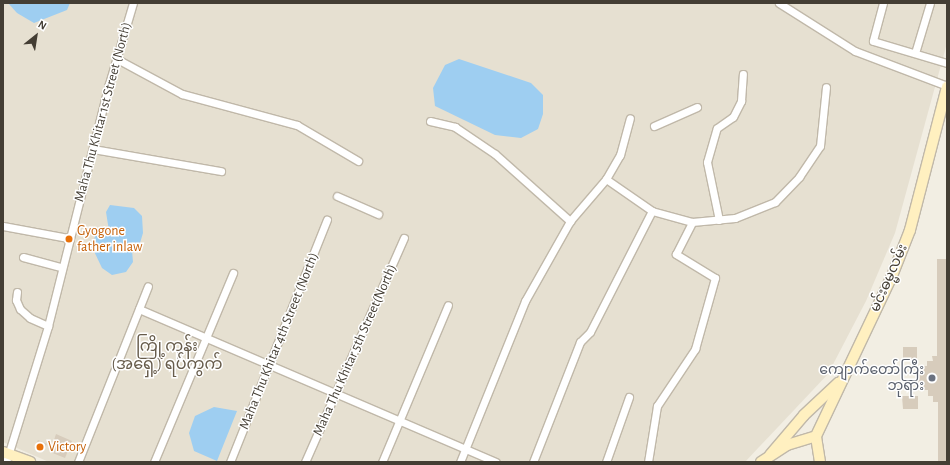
<!DOCTYPE html>
<meta charset="utf-8">
<style>
body{margin:0}
#map{position:relative;width:950px;height:465px;overflow:hidden;background:#f2eee3;font-family:"Alegreya Sans","Noto Sans Myanmar",sans-serif}
div>[style]{position:absolute}
.residential>*{inset:0;background:#e6e0d1}
.water>*{inset:0;background:#9ecef1}
.building>*{inset:0;background:#d7ccbc}
.roads{filter:drop-shadow(1px 0 #c0b8a9) drop-shadow(-1px 0 #c0b8a9) drop-shadow(0 1px #c0b8a9) drop-shadow(0 -1px #c0b8a9)}
.street>*{height:7px;margin:-3.5px;padding:0 3.5px;transform-origin:3.5px;border-radius:3.5px;background:#fff}
.secondary>*{height:10px;margin:-5px;padding:0 5px;transform-origin:5px;border-radius:5px;background:#fff0c0}
.dots>*{width:11px;height:11px;translate:-50% -50%;box-sizing:border-box;border:2px solid #fff;border-radius:50%}
span{translate:-50% -50%;white-space:nowrap;text-align:center;line-height:1.15;-webkit-text-stroke:3px #fff;paint-order:stroke}
.street-label{font-size:14px;color:#443e34}
.food-label{font-size:14px;color:#c56008}
.left{translate:0 -50%;text-align:left}
.worship-label{font-size:14px;color:#5b616d}
.right{translate:-100% -50%;text-align:right}
.quarter-label{font-size:16px;color:#675c4b}
.frame{position:absolute;inset:0;border:4px solid #443e34;pointer-events:none}
.north{position:absolute;left:16px;top:16px;width:40px;height:40px;-webkit-text-stroke:3px #fff;paint-order:stroke;rotate:30deg;font-size:11px;font-weight:700;line-height:16px;text-align:center;color:#443e34}
.north::after{content:'';display:block;margin:auto;width:14px;height:18px;background:#443e34;clip-path:polygon(50% 0,100% 100%,50% 72%,0 100%)}
</style>
<div id="map">
<div class="residential">
<div style="clip-path:polygon(3px 3px,947px 3px,947px 43px,895px 233px,866px 301px,828px 374px,745px 462px,49px 462px,3px 442px)"></div>
</div>
<div class="water">
<div style="clip-path:polygon(8px 3px,70px 3px,67px 10px,34px 23px,17px 13px)"></div>
<div style="clip-path:polygon(459px 59px,531px 83px,543px 95px,543px 114px,538px 129px,521px 138px,495px 135px,435px 106px,433px 88px,445px 65px)"></div>
<div style="clip-path:polygon(110px 205px,134px 208px,142px 216px,143px 233px,140px 243px,132px 250px,133px 262px,126px 272px,112px 275px,102px 268px,92px 247px,95px 236px,109px 231px,106px 212px)"></div>
<div style="clip-path:polygon(214px 407px,237px 411px,217px 461px,194px 451px,189px 433px,195px 416px)"></div>
</div>
<div class="building">
<div style="clip-path:polygon(937px 259px,947px 259px,947px 462px,938px 462px,938px 402px,933px 402px,933px 396px,928px 396px,928px 390px,921px 390px,921px 385px,916px 385px,916px 370px,921px 370px,921px 366px,927px 366px,927px 361px,933px 361px,932px 356px,937px 356px)"></div>
<div style="clip-path:polygon(903px 347px,917px 347px,917px 360px,903px 360px)"></div>
<div style="clip-path:polygon(902px 396px,918px 396px,918px 409px,903px 409px)"></div>
<div style="clip-path:polygon(56px 434px,72px 441px,65px 458px,50px 452px)"></div>
<div style="clip-path:polygon(38px 440px,47px 444px,43px 452px,34px 448px)"></div>
</div>
<div class="roads">
<div class="street">
<div style="left:779px;top:3px;width:90px;rotate:32.3deg"></div>
<div style="left:855px;top:51px;width:98px;rotate:20.8deg"></div>
<div style="left:883px;top:3px;width:39px;rotate:105deg"></div>
<div style="left:873px;top:41px;width:77px;rotate:16.6deg"></div>
<div style="left:915px;top:53px;width:52px;rotate:-73.3deg"></div>
<div style="left:117px;top:59px;width:74px;rotate:28.3deg"></div>
<div style="left:182px;top:94px;width:119px;rotate:15.1deg"></div>
<div style="left:297px;top:125px;width:71px;rotate:30.5deg"></div>
<div style="left:430px;top:121px;width:26px;rotate:13deg"></div>
<div style="left:455px;top:127px;width:48px;rotate:34deg"></div>
<div style="left:495px;top:154px;width:101px;rotate:41.8deg"></div>
<div style="left:654px;top:126px;width:47px;rotate:-23.8deg"></div>
<div style="left:93px;top:149px;width:130px;rotate:9.8deg"></div>
<div style="left:606px;top:179px;width:56px;rotate:34.8deg"></div>
<div style="left:652px;top:211px;width:41px;rotate:15.4deg"></div>
<div style="left:692px;top:222px;width:43px;rotate:-5.3deg"></div>
<div style="left:735px;top:218px;width:43px;rotate:-21.8deg"></div>
<div style="left:775px;top:202px;width:35px;rotate:-46deg"></div>
<div style="left:799px;top:177px;width:37px;rotate:-56deg"></div>
<div style="left:820px;top:146px;width:59px;rotate:-84.2deg"></div>
<div style="left:337px;top:196px;width:45px;rotate:23.7deg"></div>
<div style="left:719px;top:220px;width:59px;rotate:-101.7deg"></div>
<div style="left:707px;top:162px;width:35px;rotate:-74deg"></div>
<div style="left:717px;top:128px;width:19px;rotate:-35deg"></div>
<div style="left:733px;top:117px;width:18px;rotate:-63deg"></div>
<div style="left:741px;top:101px;width:27px;rotate:-86deg"></div>
<div style="left:3px;top:226px;width:66px;rotate:10.5deg"></div>
<div style="left:23px;top:257px;width:39px;rotate:15deg"></div>
<div style="left:17px;top:292px;width:8px;rotate:97deg"></div>
<div style="left:16px;top:300px;width:10px;rotate:66deg"></div>
<div style="left:20px;top:309px;width:13px;rotate:42deg"></div>
<div style="left:30px;top:318px;width:20px;rotate:24deg"></div>
<div style="left:139px;top:309px;width:388px;rotate:23.2deg"></div>
<div style="left:6px;top:462px;width:142px;rotate:-72.8deg"></div>
<div style="left:48px;top:326px;width:250px;rotate:-75.9deg"></div>
<div style="left:109px;top:84px;width:84px;rotate:-73.5deg"></div>
<div style="left:78px;top:462px;width:189px;rotate:-68.3deg"></div>
<div style="left:154px;top:462px;width:205px;rotate:-67.3deg"></div>
<div style="left:230px;top:462px;width:261px;rotate:-68.2deg"></div>
<div style="left:305px;top:462px;width:245px;rotate:-66.2deg"></div>
<div style="left:382px;top:462px;width:170px;rotate:-67.2deg"></div>
<div style="left:460px;top:462px;width:174px;rotate:-68deg"></div>
<div style="left:525px;top:301px;width:92px;rotate:-60.6deg"></div>
<div style="left:570px;top:221px;width:55px;rotate:-49.4deg"></div>
<div style="left:606px;top:179px;width:28px;rotate:-60deg"></div>
<div style="left:620px;top:155px;width:38px;rotate:-75deg"></div>
<div style="left:533px;top:462px;width:129px;rotate:-68.6deg"></div>
<div style="left:580px;top:342px;width:14px;rotate:-45deg"></div>
<div style="left:590px;top:332px;width:136px;rotate:-62.9deg"></div>
<div style="left:606px;top:462px;width:69px;rotate:-70.5deg"></div>
<div style="left:648px;top:462px;width:57px;rotate:-80.9deg"></div>
<div style="left:657px;top:406px;width:69px;rotate:-56.3deg"></div>
<div style="left:695px;top:349px;width:74px;rotate:-74.3deg"></div>
<div style="left:715px;top:278px;width:46px;rotate:-148.4deg"></div>
<div style="left:676px;top:254px;width:36px;rotate:-63deg"></div>
</div>
<div class="secondary">
<div style="left:3px;top:452px;width:29px;rotate:20deg"></div>
<div style="left:770px;top:455px;width:52px;rotate:-49.6deg"></div>
<div style="left:804px;top:415px;width:47px;rotate:-43.3deg"></div>
<div style="left:761px;top:462px;width:31px;rotate:-33deg"></div>
<div style="left:787px;top:445px;width:30px;rotate:-17deg"></div>
<div style="left:820px;top:462px;width:26px;rotate:-99deg"></div>
<div style="left:816px;top:436px;width:177px;rotate:-64.6deg"></div>
<div style="left:892px;top:276px;width:49px;rotate:-68.6deg"></div>
<div style="left:910px;top:230px;width:148px;rotate:-75.5deg"></div>
</div>
</div>
<div class="dots">
<div style="left:69px;top:239px;background:#e8710a"></div>
<div style="left:932px;top:378px;background:#6b7280"></div>
<div style="left:40px;top:447px;background:#e8710a"></div>
</div>
<div class="street-label">
<span style="left:103px;top:112px;rotate:-75deg">Maha Thu Khitar 1st Street (North)</span>
<span style="left:889px;top:278px;rotate:-66deg">မင်းဓမ္မလမ်း</span>
<span style="left:279px;top:341px;rotate:-68deg">Maha Thu Khitar 4th Street (North)</span>
<span style="left:355px;top:350px;rotate:-66deg">Maha Thu Khitar 5th Street(North)</span>
</div>
<div class="food-label">
<span class="left" style="left:77px;top:239px">Gyogone<br>father inlaw</span>
<span class="left" style="left:48px;top:447px">Victory</span>
</div>
<div class="worship-label">
<span class="right" style="left:924px;top:378px">ကျောက်တော်ကြီး<br>ဘုရား</span>
</div>
<div class="quarter-label">
<span style="left:167px;top:355px">ကြို့ကုန်း<br>(အရှေ့) ရပ်ကွက်</span>
</div>
<div class="frame"></div>
<div class="north">N</div>
</div>
